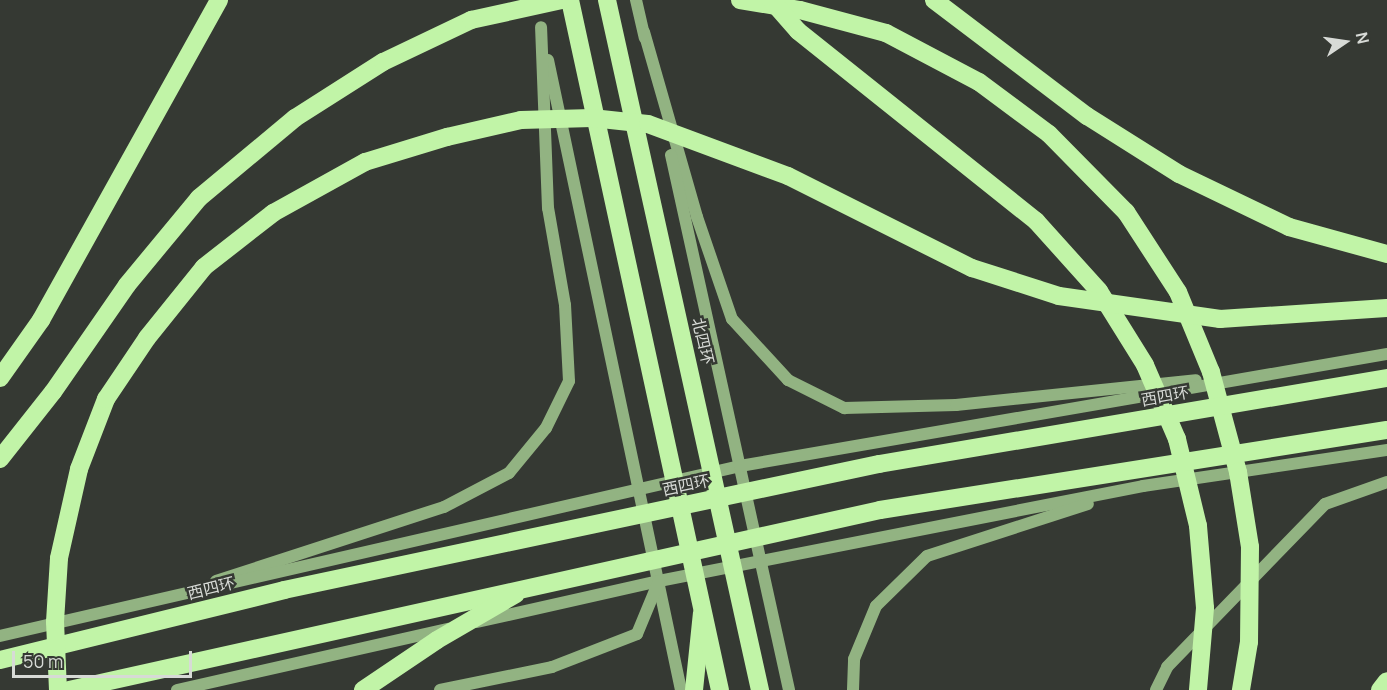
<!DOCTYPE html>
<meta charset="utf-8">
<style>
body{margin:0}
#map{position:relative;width:1387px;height:690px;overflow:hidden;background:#353933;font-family:Manrope,"Noto Sans SC",sans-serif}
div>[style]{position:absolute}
.secondary>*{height:12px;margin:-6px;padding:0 6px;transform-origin:6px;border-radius:6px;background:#92b382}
.highway>*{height:18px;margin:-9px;padding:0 9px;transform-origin:9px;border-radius:9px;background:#c1f4a7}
.highway-bridge>*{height:18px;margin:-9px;padding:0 9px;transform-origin:9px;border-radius:9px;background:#c1f4a7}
span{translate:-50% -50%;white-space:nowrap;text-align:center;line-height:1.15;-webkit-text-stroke:5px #353933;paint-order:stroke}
.street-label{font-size:16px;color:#d7dad6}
.north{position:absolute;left:1315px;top:12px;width:60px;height:60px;-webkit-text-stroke:4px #353933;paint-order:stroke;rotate:77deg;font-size:16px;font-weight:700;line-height:24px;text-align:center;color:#d7dad6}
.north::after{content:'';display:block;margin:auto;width:21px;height:27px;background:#d7dad6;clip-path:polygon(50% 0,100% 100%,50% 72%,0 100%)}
.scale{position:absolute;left:12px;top:651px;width:180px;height:27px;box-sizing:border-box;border:3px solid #d7dad6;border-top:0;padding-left:8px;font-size:18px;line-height:21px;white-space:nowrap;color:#d7dad6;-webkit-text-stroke:4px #353933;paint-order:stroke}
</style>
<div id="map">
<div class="secondary">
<div style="left:636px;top:0;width:39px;rotate:77deg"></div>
<div style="left:644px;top:32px;width:192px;rotate:74deg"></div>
<div style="left:697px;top:217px;width:108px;rotate:71.1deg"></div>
<div style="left:732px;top:319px;width:83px;rotate:47.4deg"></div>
<div style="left:788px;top:380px;width:63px;rotate:26.6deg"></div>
<div style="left:844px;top:408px;width:112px;rotate:-1.5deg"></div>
<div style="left:956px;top:405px;width:241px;rotate:-5.9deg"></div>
<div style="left:548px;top:60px;width:644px;rotate:78.08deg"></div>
<div style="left:671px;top:155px;width:548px;rotate:77.56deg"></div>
<div style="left:216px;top:581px;width:240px;rotate:-18deg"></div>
<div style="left:444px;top:507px;width:73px;rotate:-27.6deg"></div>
<div style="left:509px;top:473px;width:58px;rotate:-50.6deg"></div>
<div style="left:546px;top:428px;width:52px;rotate:-63.9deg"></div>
<div style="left:569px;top:381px;width:76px;rotate:-93deg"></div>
<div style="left:565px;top:305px;width:98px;rotate:-99.9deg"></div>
<div style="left:548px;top:208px;width:181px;rotate:-92.2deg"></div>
<div style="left:477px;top:622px;width:187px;rotate:-12.7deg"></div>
<div style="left:659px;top:581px;width:493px;rotate:-11.1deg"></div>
<div style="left:1143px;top:486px;width:247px;rotate:-8.4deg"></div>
<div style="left:0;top:636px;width:759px;rotate:-12.94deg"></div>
<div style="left:740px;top:466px;width:657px;rotate:-9.82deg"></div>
<div style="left:177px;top:690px;width:278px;rotate:-12.7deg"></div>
<div style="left:440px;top:690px;width:114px;rotate:-11.6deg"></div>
<div style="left:552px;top:667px;width:91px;rotate:-21.2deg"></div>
<div style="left:637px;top:634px;width:57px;rotate:-67.5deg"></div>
<div style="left:853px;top:690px;width:31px;rotate:-88deg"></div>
<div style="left:854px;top:659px;width:57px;rotate:-67.5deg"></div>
<div style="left:876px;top:606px;width:71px;rotate:-44.4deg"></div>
<div style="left:927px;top:556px;width:169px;rotate:-17.9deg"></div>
<div style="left:1156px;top:690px;width:25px;rotate:-64deg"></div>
<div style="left:1167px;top:667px;width:227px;rotate:-45.9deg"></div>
<div style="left:1325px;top:504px;width:66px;rotate:-19.5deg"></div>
</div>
<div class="highway">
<div style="left:740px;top:0;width:61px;rotate:9.5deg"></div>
<div style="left:800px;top:10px;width:89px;rotate:15deg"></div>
<div style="left:886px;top:33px;width:105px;rotate:27.8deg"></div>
<div style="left:979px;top:82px;width:87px;rotate:36.6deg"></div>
<div style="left:1049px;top:134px;width:110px;rotate:45.4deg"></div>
<div style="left:934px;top:0;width:192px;rotate:37.2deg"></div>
<div style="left:1087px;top:116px;width:109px;rotate:32.2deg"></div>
<div style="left:1179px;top:174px;width:122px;rotate:25.7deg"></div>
<div style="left:1289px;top:227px;width:102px;rotate:15.4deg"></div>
<div style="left:0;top:378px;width:71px;rotate:-54.7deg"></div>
<div style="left:41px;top:320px;width:366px;rotate:-60.9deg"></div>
<div style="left:694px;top:690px;width:77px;rotate:-84.1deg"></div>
<div style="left:1380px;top:690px;width:11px;rotate:-52deg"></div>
</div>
<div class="highway-bridge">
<div style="left:570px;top:0;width:706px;rotate:77.74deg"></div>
<div style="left:607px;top:0;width:707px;rotate:77.5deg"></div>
<div style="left:771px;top:0;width:41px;rotate:48.9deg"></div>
<div style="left:798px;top:31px;width:305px;rotate:38.6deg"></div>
<div style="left:1036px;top:221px;width:94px;rotate:48deg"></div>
<div style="left:1099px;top:291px;width:87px;rotate:58.1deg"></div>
<div style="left:1145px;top:365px;width:81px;rotate:66.6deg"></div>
<div style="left:1177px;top:439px;width:89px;rotate:76.4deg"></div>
<div style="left:1198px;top:526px;width:82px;rotate:85.1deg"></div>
<div style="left:1205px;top:608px;width:82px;rotate:94.9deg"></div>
<div style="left:1126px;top:212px;width:95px;rotate:57deg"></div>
<div style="left:1178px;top:292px;width:87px;rotate:67.6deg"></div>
<div style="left:1211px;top:372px;width:104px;rotate:74.9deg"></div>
<div style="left:1238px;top:472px;width:76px;rotate:80.9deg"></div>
<div style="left:1250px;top:547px;width:95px;rotate:90.6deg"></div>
<div style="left:1249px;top:642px;width:49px;rotate:99.5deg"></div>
<div style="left:0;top:459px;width:85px;rotate:-51.7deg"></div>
<div style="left:53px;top:392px;width:130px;rotate:-55.3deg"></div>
<div style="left:127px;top:285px;width:113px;rotate:-50.4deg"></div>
<div style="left:199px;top:198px;width:125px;rotate:-39.8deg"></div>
<div style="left:295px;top:118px;width:104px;rotate:-32.5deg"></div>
<div style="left:383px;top:62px;width:98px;rotate:-25.5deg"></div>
<div style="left:471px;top:20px;width:93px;rotate:-12.4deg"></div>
<div style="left:0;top:660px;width:292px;rotate:-13.8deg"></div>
<div style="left:284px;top:590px;width:608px;rotate:-11.96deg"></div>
<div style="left:879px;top:464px;width:515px;rotate:-9.61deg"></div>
<div style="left:58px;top:690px;width:68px;rotate:-92.5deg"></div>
<div style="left:55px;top:622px;width:64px;rotate:-86.4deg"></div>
<div style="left:59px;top:558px;width:91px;rotate:-77.3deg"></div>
<div style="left:79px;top:469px;width:75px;rotate:-68.9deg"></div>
<div style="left:106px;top:399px;width:73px;rotate:-56.1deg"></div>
<div style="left:147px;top:338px;width:91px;rotate:-51.2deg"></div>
<div style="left:204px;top:267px;width:88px;rotate:-38deg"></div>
<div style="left:273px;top:213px;width:105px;rotate:-29deg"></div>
<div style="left:365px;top:162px;width:86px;rotate:-17deg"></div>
<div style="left:447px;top:137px;width:76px;rotate:-12.9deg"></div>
<div style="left:521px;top:120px;width:71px;rotate:-1.6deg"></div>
<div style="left:592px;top:118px;width:56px;rotate:6.1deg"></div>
<div style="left:648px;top:124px;width:149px;rotate:20.4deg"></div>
<div style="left:788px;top:176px;width:206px;rotate:26.6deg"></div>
<div style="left:972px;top:268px;width:91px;rotate:17.8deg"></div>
<div style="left:1059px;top:296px;width:163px;rotate:8.1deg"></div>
<div style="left:1220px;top:319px;width:167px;rotate:-3.8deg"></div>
<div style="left:69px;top:690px;width:831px;rotate:-12.51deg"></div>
<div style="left:880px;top:510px;width:513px;rotate:-8.97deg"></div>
<div style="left:363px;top:690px;width:89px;rotate:-34deg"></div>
<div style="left:437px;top:640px;width:91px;rotate:-30.2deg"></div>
</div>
<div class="street-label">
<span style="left:703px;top:341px;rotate:77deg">北四环</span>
<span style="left:1165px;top:396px;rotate:-10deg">西四环</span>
<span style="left:686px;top:485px;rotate:-12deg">西四环</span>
<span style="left:211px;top:588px;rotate:-14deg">西四环</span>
</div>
<div class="north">N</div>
<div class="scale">50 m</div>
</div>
